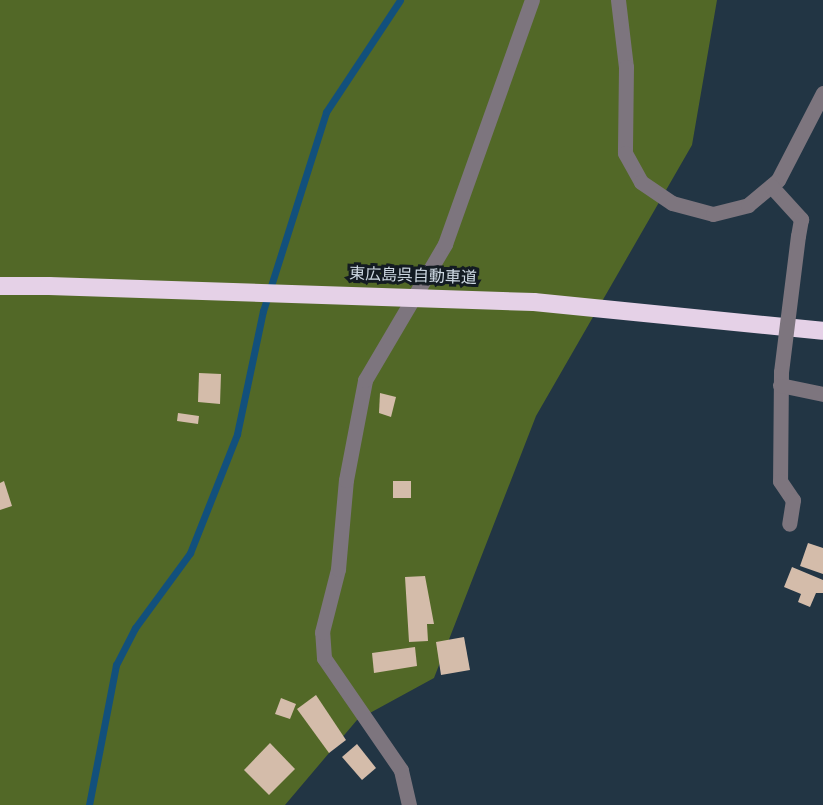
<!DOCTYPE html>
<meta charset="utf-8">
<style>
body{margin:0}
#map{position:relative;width:823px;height:805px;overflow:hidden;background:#223544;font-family:"Sofia Sans Condensed","Noto Sans JP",sans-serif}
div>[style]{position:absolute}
.forest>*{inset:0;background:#526827}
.stream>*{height:7px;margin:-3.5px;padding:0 3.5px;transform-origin:3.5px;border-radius:3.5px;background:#12507c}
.building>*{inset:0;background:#d4bcaa}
.minor>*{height:15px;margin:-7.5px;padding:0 7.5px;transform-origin:7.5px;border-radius:7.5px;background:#7d757e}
.highway>*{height:18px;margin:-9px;padding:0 9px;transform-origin:9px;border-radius:9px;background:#e5d1e7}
.minor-bridge>*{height:15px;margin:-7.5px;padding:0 7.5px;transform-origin:7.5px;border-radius:7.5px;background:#7d757e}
.highway-bridge>*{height:18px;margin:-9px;padding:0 9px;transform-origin:9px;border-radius:9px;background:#e5d1e7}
span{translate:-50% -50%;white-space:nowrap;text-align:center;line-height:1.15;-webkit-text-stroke:6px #131b22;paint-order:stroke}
.street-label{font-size:16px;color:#ced9e3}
</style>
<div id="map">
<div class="forest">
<div style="clip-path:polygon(0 0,717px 0,692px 145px,536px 416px,434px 678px,357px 720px,285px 805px,0 805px)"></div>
</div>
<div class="stream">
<div style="left:89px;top:805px;width:143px;rotate:-79.1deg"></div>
<div style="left:116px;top:665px;width:42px;rotate:-62.8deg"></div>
<div style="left:135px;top:628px;width:93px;rotate:-53.7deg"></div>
<div style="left:190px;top:553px;width:128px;rotate:-68.4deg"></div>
<div style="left:237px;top:434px;width:126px;rotate:-78.1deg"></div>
<div style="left:263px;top:311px;width:209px;rotate:-72.4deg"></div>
<div style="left:326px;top:112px;width:134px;rotate:-56.5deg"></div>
</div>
<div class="building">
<div style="clip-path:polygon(199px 373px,221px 374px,220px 404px,198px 402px)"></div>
<div style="clip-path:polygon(380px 393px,396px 397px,391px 417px,379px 413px)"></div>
<div style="clip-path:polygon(178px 413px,199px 416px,198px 424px,177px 421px)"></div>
<div style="clip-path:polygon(4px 481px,12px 506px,0 510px,0 483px)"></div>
<div style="clip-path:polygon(393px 481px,411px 481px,411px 498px,393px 498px)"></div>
<div style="clip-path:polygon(808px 543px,823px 548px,823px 574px,800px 566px)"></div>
<div style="clip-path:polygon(792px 567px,823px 580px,823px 593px,816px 593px,810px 607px,798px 602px,801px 594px,784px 587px)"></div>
<div style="clip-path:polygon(425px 576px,434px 624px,427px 624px,428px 641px,409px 642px,405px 577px)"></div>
<div style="clip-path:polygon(464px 637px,470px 670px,441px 675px,436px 642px)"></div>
<div style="clip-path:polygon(415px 647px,417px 666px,374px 673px,372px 653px)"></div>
<div style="clip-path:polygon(316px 695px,346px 740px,329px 753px,297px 709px)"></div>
<div style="clip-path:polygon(281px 698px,296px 704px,290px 719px,275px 714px)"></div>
<div style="clip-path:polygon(270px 743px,295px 769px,269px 795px,244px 770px)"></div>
<div style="clip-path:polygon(357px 744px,376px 768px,362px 780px,342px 757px)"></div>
</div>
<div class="minor">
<div style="left:618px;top:0;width:67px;rotate:83.2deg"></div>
<div style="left:626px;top:67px;width:86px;rotate:90.7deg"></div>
<div style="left:625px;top:153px;width:33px;rotate:61deg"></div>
<div style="left:641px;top:182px;width:37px;rotate:34deg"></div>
<div style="left:672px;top:203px;width:42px;rotate:15deg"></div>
<div style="left:713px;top:214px;width:36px;rotate:-14deg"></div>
<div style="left:748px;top:205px;width:39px;rotate:-40deg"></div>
<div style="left:778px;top:180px;width:98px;rotate:-62.7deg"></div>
<div style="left:771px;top:186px;width:45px;rotate:47.7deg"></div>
<div style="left:801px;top:219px;width:17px;rotate:100deg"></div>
<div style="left:781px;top:372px;width:109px;rotate:90.5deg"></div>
<div style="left:780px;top:481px;width:23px;rotate:56deg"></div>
<div style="left:793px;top:500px;width:24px;rotate:99deg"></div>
<div style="left:780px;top:385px;width:44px;rotate:11.8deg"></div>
<div style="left:409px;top:805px;width:36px;rotate:-103deg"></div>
<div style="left:401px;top:770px;width:136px;rotate:-124.5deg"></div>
<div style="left:324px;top:658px;width:26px;rotate:-94deg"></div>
<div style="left:322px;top:632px;width:65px;rotate:-75.7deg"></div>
<div style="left:338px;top:569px;width:89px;rotate:-84.9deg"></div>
<div style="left:346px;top:480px;width:102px;rotate:-79.2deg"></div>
<div style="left:365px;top:380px;width:158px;rotate:-59.5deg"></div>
<div style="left:445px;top:244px;width:259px;rotate:-70.4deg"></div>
</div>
<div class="highway">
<div style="left:0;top:286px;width:49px"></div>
<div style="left:534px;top:302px;width:290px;rotate:5.7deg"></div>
</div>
<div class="minor-bridge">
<div style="left:781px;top:372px;width:137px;rotate:-82.9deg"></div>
</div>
<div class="highway-bridge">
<div style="left:49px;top:286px;width:485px;rotate:1.9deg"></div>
</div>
<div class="street-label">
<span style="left:413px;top:277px;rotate:2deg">東広島呉自動車道</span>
</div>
</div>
